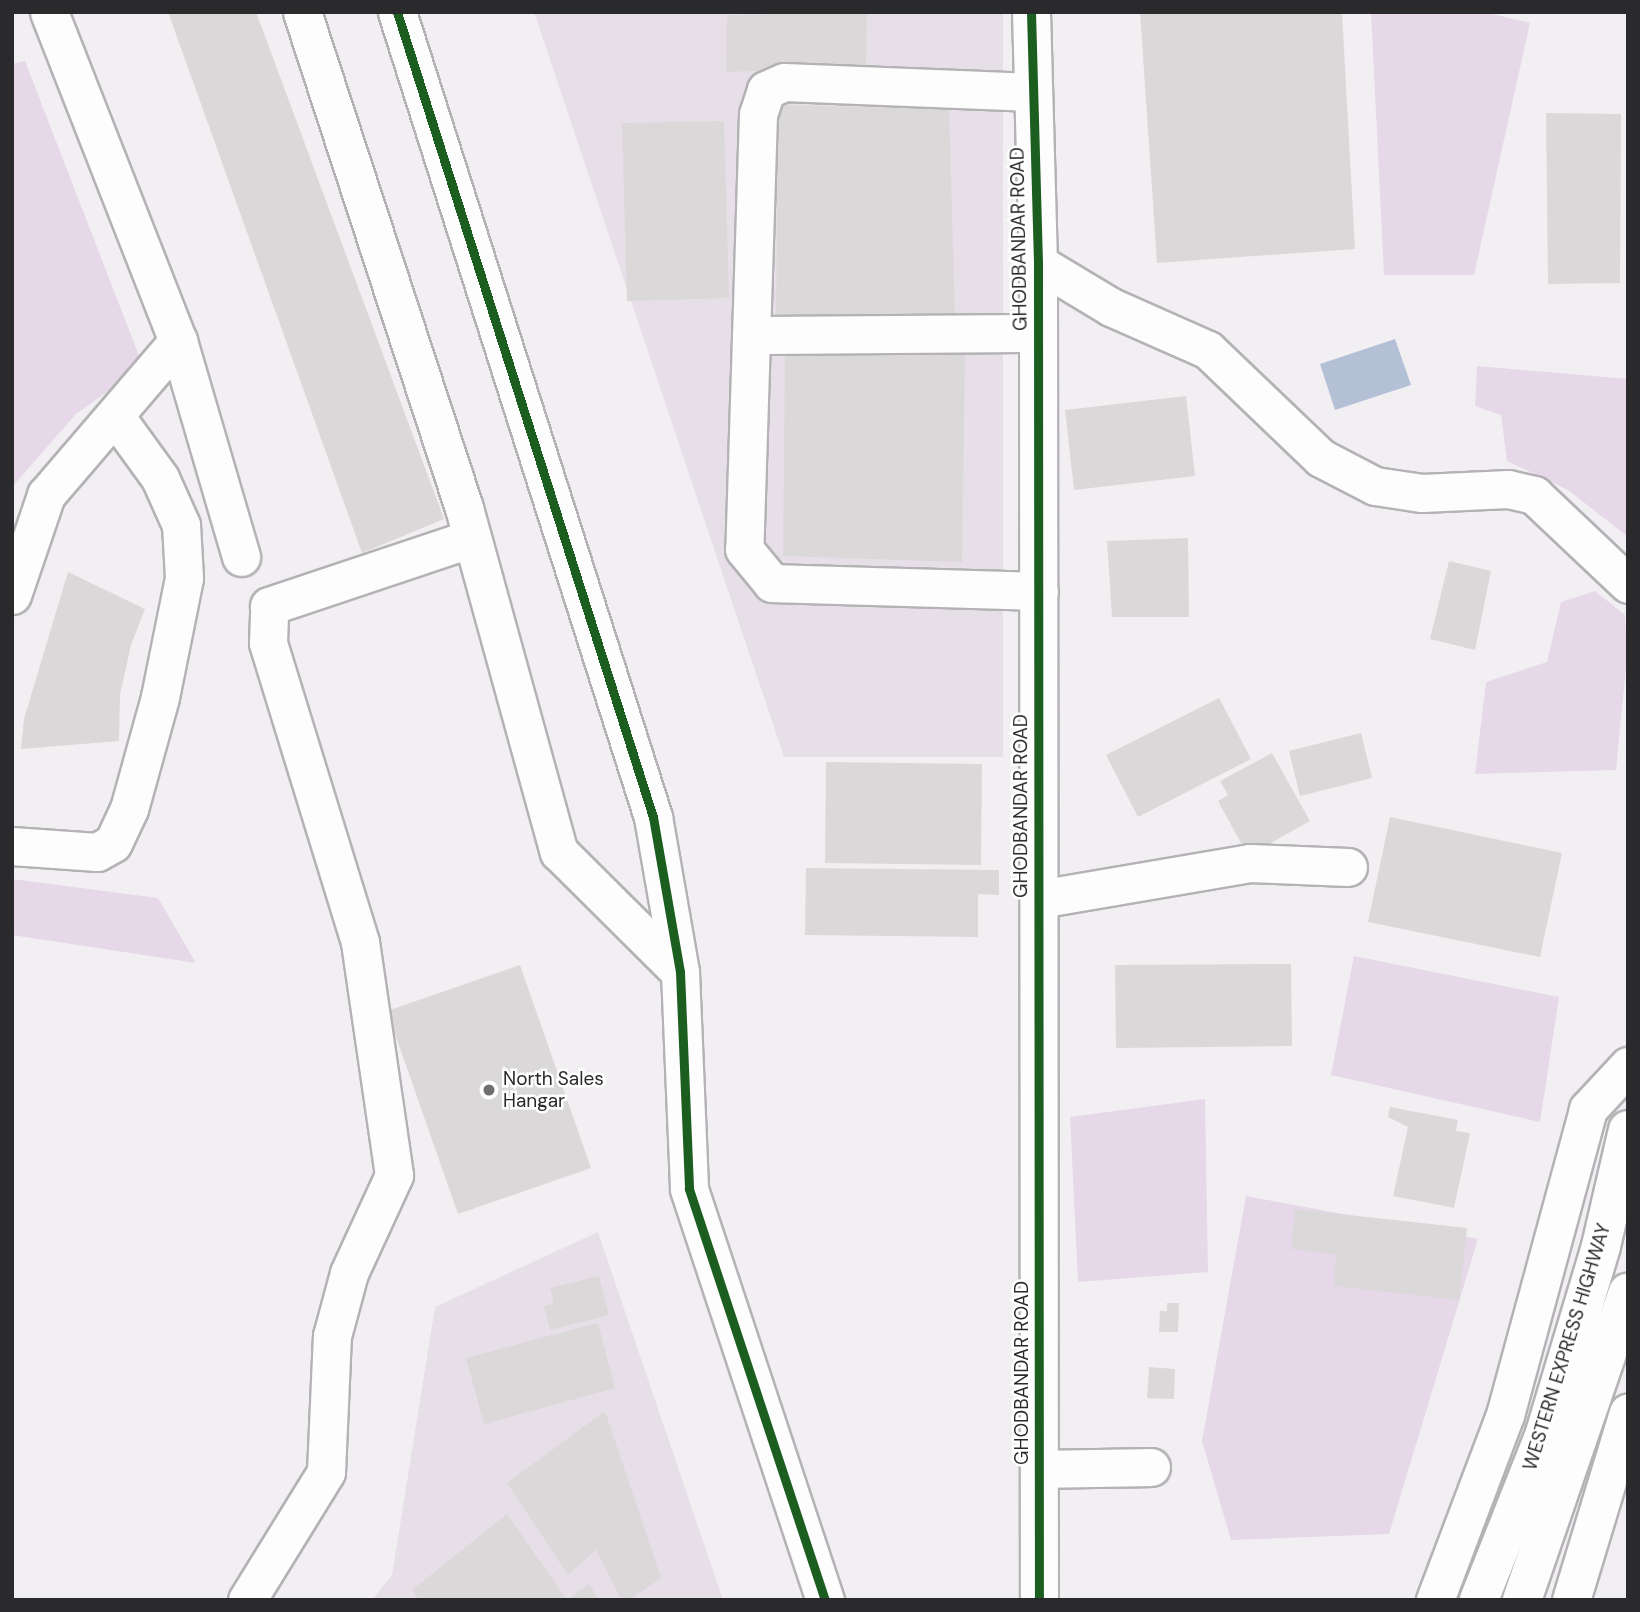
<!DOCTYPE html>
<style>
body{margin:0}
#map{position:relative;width:1640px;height:1612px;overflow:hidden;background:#f2eff3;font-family:"DM Sans",sans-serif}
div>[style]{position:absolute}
.built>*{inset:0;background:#e6dfe8}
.green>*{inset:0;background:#e6d8e9}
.water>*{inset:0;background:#b3c0d6}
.building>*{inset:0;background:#dbd8da}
.roads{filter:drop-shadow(2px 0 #b4b2b5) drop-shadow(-2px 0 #b4b2b5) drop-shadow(0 2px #b4b2b5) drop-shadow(0 -2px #b4b2b5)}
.minor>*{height:37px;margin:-18.5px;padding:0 18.5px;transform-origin:18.5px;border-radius:18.5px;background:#fdfdfd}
.highway>*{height:38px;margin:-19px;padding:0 19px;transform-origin:19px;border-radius:19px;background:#fdfdfd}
.cycleway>*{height:9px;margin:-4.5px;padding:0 4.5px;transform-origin:4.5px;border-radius:4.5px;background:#1b5e20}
.dots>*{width:19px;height:19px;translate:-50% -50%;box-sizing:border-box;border:4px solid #fff;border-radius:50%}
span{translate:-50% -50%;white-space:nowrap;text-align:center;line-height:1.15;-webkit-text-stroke:5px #fff;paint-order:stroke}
.street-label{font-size:19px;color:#2a292b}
.poi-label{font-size:19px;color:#2a292b}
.left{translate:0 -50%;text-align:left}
.frame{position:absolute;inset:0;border:14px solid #2a292b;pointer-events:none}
</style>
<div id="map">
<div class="built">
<div style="clip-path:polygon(534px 12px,1003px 12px,1003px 757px,784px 757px)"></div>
<div style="clip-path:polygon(598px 1232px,723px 1600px,372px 1600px,392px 1575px,435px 1307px)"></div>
</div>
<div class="green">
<div style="clip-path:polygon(1371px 12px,1484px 12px,1530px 23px,1474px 275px,1384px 275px)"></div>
<div style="clip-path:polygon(25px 61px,143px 366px,76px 414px,12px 487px,12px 64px)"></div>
<div style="clip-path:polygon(1477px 366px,1628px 379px,1628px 537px,1568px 490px,1507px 461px,1501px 415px,1475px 406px)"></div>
<div style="clip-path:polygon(1595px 591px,1625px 615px,1627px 657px,1616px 770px,1475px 774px,1486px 682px,1547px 662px,1561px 602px)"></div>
<div style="clip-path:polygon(12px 879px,158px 898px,196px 963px,12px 935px)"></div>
<div style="clip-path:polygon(1354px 956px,1559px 997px,1540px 1122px,1331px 1075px)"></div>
<div style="clip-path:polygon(1205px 1099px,1208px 1272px,1078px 1282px,1070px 1117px)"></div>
<div style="clip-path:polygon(1246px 1196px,1478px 1239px,1389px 1534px,1231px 1540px,1202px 1441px)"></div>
</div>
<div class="water">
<div style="clip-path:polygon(1395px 339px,1411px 385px,1335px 410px,1320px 364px)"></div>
</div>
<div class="building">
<div style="clip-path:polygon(168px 12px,256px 12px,444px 519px,362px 553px)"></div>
<div style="clip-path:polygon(867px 12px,866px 67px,726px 72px,727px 15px)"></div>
<div style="clip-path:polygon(1140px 12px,1342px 12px,1355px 249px,1157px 263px)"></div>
<div style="clip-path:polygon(778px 105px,949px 109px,955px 315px,776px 323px)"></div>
<div style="clip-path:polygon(1546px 113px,1621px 114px,1620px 283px,1548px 284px)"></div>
<div style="clip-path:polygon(724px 121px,729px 298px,627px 301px,622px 123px)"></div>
<div style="clip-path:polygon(785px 354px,965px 354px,962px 562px,783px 556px)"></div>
<div style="clip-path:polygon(1186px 396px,1195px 476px,1074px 490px,1065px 410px)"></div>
<div style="clip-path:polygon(1188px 538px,1189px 617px,1112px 617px,1107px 541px)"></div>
<div style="clip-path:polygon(1449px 561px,1491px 571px,1475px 650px,1430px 639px)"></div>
<div style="clip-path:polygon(68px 572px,145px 609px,131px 645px,120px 695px,119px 741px,21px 749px,24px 719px)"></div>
<div style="clip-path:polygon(1219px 698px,1251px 759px,1138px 817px,1106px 755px)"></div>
<div style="clip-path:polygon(1361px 733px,1372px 778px,1300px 796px,1289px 751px)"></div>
<div style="clip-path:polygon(1272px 753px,1310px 821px,1248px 856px,1218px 801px,1228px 795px,1220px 781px)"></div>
<div style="clip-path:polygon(826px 762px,982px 764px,981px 865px,825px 863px)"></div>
<div style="clip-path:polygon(1390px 817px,1562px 853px,1540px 957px,1368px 922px)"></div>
<div style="clip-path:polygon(806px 868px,999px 870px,999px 895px,978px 894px,978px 937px,805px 935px)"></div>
<div style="clip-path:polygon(1291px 964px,1292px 1046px,1116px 1048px,1115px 965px)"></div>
<div style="clip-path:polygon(520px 965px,591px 1168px,458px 1214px,387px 1011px)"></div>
<div style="clip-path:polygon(1390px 1107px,1458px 1120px,1456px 1131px,1470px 1133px,1454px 1208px,1393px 1196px,1408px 1127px,1388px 1117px)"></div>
<div style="clip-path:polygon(1295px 1209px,1467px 1228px,1459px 1300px,1333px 1286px,1336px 1255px,1291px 1249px)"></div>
<div style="clip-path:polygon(599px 1276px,609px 1315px,550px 1330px,544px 1306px,554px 1303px,550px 1288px)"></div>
<div style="clip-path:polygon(1167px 1303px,1179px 1303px,1178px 1332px,1159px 1332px,1160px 1311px,1167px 1311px)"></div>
<div style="clip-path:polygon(598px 1323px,615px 1388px,484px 1424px,466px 1358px)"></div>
<div style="clip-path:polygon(1149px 1367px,1175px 1369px,1174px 1399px,1147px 1398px)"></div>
<div style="clip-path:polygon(605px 1411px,661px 1578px,629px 1600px,621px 1600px,596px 1550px,568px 1575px,507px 1483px)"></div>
<div style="clip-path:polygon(507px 1514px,567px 1600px,589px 1584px,599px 1600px,419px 1600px,412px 1590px)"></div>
</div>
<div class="roads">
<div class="minor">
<div style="left:49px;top:12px;width:353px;rotate:68.6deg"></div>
<div style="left:178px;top:341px;width:225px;rotate:73.7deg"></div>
<div style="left:302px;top:12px;width:522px;rotate:71.91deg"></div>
<div style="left:464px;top:508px;width:357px;rotate:74.6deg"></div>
<div style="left:559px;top:852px;width:170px;rotate:44.8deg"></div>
<div style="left:397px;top:12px;width:845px;rotate:72.36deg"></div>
<div style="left:653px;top:817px;width:157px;rotate:80.1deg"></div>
<div style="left:680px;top:972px;width:217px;rotate:87.6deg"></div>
<div style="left:689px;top:1189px;width:433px;rotate:71.7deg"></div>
<div style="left:1031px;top:12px;width:251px;rotate:88.4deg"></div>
<div style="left:1038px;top:263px;width:1337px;rotate:89.96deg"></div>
<div style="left:1033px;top:92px;width:249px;rotate:-177.7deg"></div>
<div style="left:784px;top:82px;width:20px;rotate:156deg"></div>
<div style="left:766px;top:90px;width:25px;rotate:108deg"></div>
<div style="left:758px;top:114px;width:435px;rotate:91.8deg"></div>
<div style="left:744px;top:549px;width:44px;rotate:50.5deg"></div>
<div style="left:772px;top:583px;width:267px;rotate:1.7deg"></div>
<div style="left:1038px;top:263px;width:85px;rotate:31.1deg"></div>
<div style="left:1111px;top:307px;width:106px;rotate:23.9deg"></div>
<div style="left:1208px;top:350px;width:156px;rotate:43.7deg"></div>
<div style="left:1321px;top:458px;width:61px;rotate:27.4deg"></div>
<div style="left:1375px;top:486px;width:48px;rotate:8.5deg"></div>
<div style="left:1422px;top:493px;width:86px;rotate:-2.7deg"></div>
<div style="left:1508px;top:489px;width:27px;rotate:13deg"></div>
<div style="left:1534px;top:495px;width:129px;rotate:43.4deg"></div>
<div style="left:751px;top:335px;width:287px;rotate:-0.4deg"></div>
<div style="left:12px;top:595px;width:106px;rotate:-71.2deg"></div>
<div style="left:46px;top:495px;width:203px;rotate:-49.4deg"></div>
<div style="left:12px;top:846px;width:85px;rotate:4deg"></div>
<div style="left:97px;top:852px;width:18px;rotate:-29deg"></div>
<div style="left:113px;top:843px;width:38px;rotate:-65deg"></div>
<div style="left:129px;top:809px;width:116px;rotate:-74.5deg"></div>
<div style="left:160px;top:697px;width:121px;rotate:-78.6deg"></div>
<div style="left:184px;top:578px;width:53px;rotate:-93.2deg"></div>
<div style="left:181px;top:525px;width:51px;rotate:-114.1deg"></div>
<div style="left:160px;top:478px;width:77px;rotate:-126deg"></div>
<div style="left:1039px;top:899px;width:214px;rotate:-9.7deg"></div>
<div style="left:1250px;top:863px;width:98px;rotate:2.3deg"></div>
<div style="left:1039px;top:1469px;width:112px;rotate:-1deg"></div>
<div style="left:247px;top:1600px;width:150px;rotate:-58.3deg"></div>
<div style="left:326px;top:1472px;width:136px;rotate:-87.5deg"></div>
<div style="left:332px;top:1336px;width:65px;rotate:-74.9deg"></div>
<div style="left:349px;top:1273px;width:108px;rotate:-65.3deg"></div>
<div style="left:394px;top:1175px;width:235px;rotate:-98.3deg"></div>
<div style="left:360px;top:942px;width:313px;rotate:-107.1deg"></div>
<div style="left:268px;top:643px;width:37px;rotate:-88deg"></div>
<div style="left:269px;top:606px;width:214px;rotate:-18.5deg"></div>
<div style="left:1435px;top:1600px;width:198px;rotate:-69.3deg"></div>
<div style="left:1505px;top:1415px;width:317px;rotate:-74.8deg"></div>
<div style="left:1588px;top:1109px;width:59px;rotate:-47.1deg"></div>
<div style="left:1571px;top:1600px;width:196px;rotate:-73.1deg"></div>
</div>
<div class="highway">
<div style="left:1479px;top:1600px;width:180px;rotate:-68.4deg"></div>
<div style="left:1545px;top:1433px;width:195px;rotate:-73.3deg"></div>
<div style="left:1601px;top:1246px;width:119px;rotate:-76.9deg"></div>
<div style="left:1522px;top:1600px;width:325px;rotate:-71deg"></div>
</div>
</div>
<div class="cycleway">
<div style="left:397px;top:12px;width:845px;rotate:72.36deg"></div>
<div style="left:653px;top:817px;width:157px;rotate:80.1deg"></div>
<div style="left:680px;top:972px;width:217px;rotate:87.6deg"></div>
<div style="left:689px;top:1189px;width:433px;rotate:71.7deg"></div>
<div style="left:1031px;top:12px;width:251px;rotate:88.4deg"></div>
<div style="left:1038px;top:263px;width:1337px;rotate:89.96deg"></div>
</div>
<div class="dots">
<div style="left:489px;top:1090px;background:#706e71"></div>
</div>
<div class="street-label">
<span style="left:1019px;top:239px;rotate:-91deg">GHODBANDAR ROAD</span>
<span style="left:1021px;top:806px;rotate:-90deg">GHODBANDAR ROAD</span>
<span style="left:1567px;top:1347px;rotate:-73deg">WESTERN EXPRESS HIGHWAY</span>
<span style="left:1022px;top:1373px;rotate:-90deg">GHODBANDAR ROAD</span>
</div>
<div class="poi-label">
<span class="left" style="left:503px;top:1090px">North Sales<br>Hangar</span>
</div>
<div class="frame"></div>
</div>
